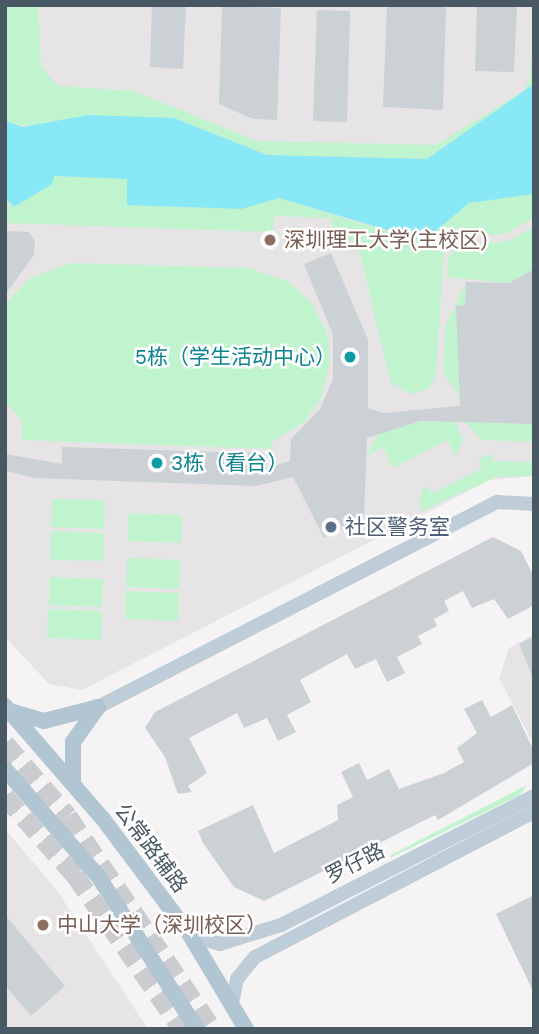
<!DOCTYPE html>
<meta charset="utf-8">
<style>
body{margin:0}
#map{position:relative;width:539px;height:1034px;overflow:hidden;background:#f5f3f3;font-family:"Work Sans","Noto Sans SC",sans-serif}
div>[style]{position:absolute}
.education>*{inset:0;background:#e6e4e5}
.green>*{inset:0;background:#c0f4cf}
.water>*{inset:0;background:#89e8f5}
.building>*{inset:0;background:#ccd1d5}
.highway-tunnel>*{height:19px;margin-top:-9.5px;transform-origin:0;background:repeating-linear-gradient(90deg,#cacccf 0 19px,transparent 0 29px)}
.secondary>*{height:14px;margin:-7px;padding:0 7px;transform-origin:7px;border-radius:7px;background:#bfcdd8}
.primary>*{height:16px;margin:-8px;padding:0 8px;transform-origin:8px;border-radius:8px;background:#b1c5d3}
.dots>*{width:19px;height:19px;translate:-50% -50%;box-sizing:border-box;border:4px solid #fff;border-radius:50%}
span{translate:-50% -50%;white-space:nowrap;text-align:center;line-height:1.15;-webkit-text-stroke:5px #fff;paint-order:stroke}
.education-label{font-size:21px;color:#785e54}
.left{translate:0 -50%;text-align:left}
.culture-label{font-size:21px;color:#0d838f}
.right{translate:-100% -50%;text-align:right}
.service-label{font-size:21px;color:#4e5e75}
.street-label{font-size:21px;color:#485963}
.frame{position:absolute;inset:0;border:7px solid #485963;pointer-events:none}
</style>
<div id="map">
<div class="education">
<div style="clip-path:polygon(5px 5px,534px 5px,534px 476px,490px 480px,82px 690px,49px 684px,5px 637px)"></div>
<div style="clip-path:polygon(534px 635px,534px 745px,499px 678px,509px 648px)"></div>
<div style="clip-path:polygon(5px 829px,58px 892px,148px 1029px,5px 1029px)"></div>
</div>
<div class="green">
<div style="clip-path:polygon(5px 5px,38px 5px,41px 67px,58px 86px,134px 91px,257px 141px,436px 145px,523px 91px,530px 78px,534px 16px,534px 84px,427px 159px,267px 155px,174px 118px,17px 126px,5px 121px)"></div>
<div style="clip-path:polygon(53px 176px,229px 182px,411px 239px,434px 232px,463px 206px,480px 200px,534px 194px,534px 218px,505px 234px,459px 236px,444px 249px,436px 375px,428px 389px,411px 394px,391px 383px,360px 254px,350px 240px,332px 234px,332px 218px,274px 216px,273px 232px,5px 223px,5px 198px,13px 207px)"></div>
<div style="clip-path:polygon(534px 227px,534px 269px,509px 283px,447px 277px,448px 258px,458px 245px,508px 241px)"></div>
<div style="clip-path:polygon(72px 263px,248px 268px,287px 281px,311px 302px,327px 333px,330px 362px,321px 398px,304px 422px,272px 442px,272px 449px,22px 440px,22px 421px,5px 401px,5px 304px,30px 278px)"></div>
<div style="clip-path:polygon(466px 282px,465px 305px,456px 306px,460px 397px,444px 374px,445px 327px)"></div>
<div style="clip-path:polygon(455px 421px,463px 440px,455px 456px,447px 440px,393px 468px,383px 447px,367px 456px,380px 431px,411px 422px)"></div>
<div style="clip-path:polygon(464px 421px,534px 424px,534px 442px,482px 440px)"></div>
<div style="clip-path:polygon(493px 454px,493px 461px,534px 462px,534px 476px,496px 477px,422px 511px,419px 499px,425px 486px,433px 493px,482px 468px,478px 459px)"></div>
<div style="clip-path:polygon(52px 499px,105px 500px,104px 529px,51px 527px)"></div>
<div style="clip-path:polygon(129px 513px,182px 515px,181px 543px,128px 541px)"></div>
<div style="clip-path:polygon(51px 531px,104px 533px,103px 561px,50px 560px)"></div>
<div style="clip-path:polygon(127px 558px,180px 560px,179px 589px,126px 587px)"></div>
<div style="clip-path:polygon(50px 577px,103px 579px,102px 607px,49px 605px)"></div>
<div style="clip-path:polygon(126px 591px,179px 593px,178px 621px,125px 619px)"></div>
<div style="clip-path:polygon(48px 609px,102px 611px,101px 640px,47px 638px)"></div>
<div style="clip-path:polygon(527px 785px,520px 795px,390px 858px,391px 855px)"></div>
</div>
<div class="water">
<div style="clip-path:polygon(534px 84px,534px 194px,469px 203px,437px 230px,418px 239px,279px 198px,241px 209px,127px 205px,127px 179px,54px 176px,52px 184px,14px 207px,5px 198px,5px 121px,23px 127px,88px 115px,174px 118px,267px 155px,427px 159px)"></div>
</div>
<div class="building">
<div style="clip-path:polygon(152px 5px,186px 5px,183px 69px,150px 67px)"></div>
<div style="clip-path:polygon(387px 5px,446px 5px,443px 110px,383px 107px)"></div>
<div style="clip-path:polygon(477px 5px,517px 5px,514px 72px,475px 71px)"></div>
<div style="clip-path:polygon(222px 6px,281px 8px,277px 120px,253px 119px,219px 104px)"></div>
<div style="clip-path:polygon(317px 10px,350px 11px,347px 122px,313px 121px)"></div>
<div style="clip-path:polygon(5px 231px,29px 232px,35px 241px,34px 255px,5px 295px)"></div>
<div style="clip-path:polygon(331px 253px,368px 340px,368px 408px,383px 413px,460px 406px,456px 306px,465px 305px,466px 282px,509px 283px,534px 269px,534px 424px,420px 421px,367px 438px,364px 517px,324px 538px,293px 477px,256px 486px,35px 478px,5px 471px,5px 454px,62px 464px,62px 447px,253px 453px,253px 472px,290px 461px,291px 439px,320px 409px,333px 379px,333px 335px,304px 264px)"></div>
<div style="clip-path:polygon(493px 537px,521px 551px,534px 577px,534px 605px,508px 619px,494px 599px,472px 608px,463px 591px,444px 601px,449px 611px,434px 619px,437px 626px,418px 636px,422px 644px,397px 657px,405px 673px,387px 682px,376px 659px,355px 669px,347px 654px,300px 680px,311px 702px,287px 715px,296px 732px,278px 741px,267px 718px,244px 728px,237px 713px,189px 738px,207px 773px,188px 786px,192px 792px,178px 794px,165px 757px,145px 728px,155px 712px)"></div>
<div style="clip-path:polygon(534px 636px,534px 678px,533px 678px,519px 644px)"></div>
<div style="clip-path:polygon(482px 700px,491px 717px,512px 705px,534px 751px,534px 763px,438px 820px,435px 815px,264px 901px,234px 887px,203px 843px,198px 831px,253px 805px,274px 853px,338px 820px,337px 805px,353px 797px,341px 772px,359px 763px,367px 780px,389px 769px,399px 789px,444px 773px,464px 762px,457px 748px,477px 733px,464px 709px)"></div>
<div style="clip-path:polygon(534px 895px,534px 993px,496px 914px)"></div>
<div style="clip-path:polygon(5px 915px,65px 986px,31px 1016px,5px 985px)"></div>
</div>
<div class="highway-tunnel">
<div style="left:5px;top:743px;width:96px;rotate:49.2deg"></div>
<div style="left:68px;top:816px;width:258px;rotate:55.8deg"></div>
<div style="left:5px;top:796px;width:106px;rotate:48.5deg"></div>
<div style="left:75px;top:875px;width:188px;rotate:55.2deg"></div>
</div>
<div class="secondary">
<div style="left:98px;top:707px;width:449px;rotate:-27.2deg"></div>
<div style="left:497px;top:502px;width:37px;rotate:3deg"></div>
<div style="left:190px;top:935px;width:31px;rotate:17deg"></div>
<div style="left:220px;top:944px;width:64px;rotate:-17.3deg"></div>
<div style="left:281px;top:925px;width:284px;rotate:-27deg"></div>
<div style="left:232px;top:1003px;width:25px;rotate:-78deg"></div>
<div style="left:237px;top:979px;width:28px;rotate:-51deg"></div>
<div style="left:255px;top:957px;width:314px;rotate:-27.5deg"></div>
</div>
<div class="primary">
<div style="left:5px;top:706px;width:150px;rotate:49.1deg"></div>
<div style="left:103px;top:819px;width:145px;rotate:53.1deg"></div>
<div style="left:190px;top:935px;width:109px;rotate:59.2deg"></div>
<div style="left:13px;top:712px;width:32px;rotate:16deg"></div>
<div style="left:44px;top:721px;width:56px;rotate:-14.5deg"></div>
<div style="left:5px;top:769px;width:142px;rotate:49deg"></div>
<div style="left:98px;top:876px;width:182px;rotate:57.1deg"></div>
<div style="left:73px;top:783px;width:41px;rotate:-90deg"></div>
<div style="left:73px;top:742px;width:43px;rotate:-54.5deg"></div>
</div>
<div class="dots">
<div style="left:270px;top:240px;background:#8d6e63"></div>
<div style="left:350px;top:357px;background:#0f9aa8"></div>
<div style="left:157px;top:463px;background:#0f9aa8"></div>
<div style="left:331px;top:527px;background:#5c6f8a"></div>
<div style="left:43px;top:925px;background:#8d6e63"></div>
</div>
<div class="education-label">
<span class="left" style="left:284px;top:240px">深圳理工大学(主校区)</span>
<span class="left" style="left:57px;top:925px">中山大学（深圳校区）</span>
</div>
<div class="culture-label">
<span class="right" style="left:336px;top:357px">5栋（学生活动中心）</span>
<span class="left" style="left:171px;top:463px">3栋（看台）</span>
</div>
<div class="service-label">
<span class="left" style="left:345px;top:527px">社区警务室</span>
</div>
<div class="street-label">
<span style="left:151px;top:848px;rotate:53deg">公常路辅路</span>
<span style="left:355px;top:863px;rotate:-27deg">罗仔路</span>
</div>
<div class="frame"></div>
</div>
